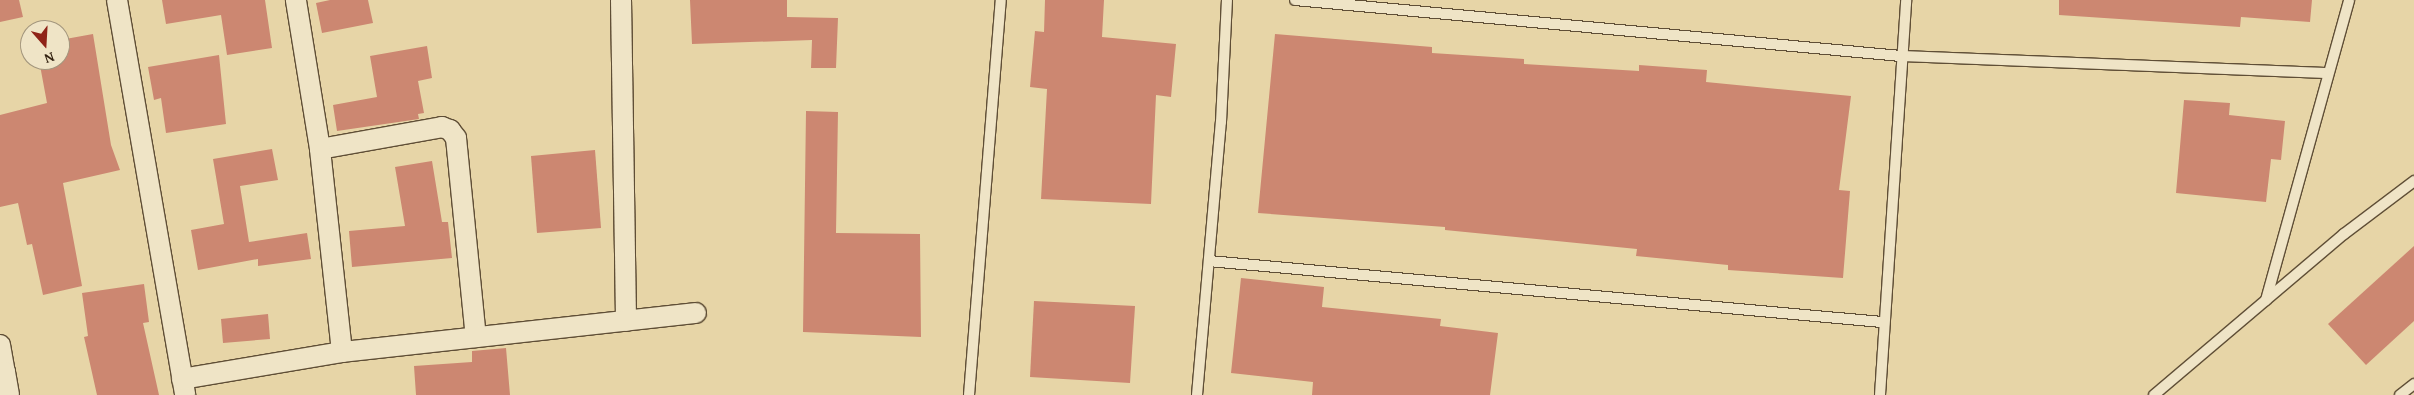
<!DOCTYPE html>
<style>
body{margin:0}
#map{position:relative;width:2414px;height:395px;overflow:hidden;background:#e7d5a7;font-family:"Gentium Book Plus",serif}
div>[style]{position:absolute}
.building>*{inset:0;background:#cc8771}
.roads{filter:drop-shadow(1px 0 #5f4e36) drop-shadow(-1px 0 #5f4e36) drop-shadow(0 1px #5f4e36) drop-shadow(0 -1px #5f4e36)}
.service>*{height:10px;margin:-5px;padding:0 5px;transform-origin:5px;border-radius:5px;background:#efe4c6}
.minor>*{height:20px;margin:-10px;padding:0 10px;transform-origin:10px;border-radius:10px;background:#efe4c6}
span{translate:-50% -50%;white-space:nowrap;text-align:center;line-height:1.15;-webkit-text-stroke:5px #efe4c6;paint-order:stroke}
.north{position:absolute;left:20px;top:20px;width:50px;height:50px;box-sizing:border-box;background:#efe4c6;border:1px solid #a3967d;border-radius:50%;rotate:161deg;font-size:14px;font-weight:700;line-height:20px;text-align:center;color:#322110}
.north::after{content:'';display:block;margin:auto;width:18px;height:22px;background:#8f2418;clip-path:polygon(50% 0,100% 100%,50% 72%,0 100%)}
</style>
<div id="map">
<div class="building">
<div style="clip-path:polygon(0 0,19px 0,23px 17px,0 22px)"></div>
<div style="clip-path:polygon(162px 0,265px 0,272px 48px,227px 55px,221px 15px,166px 24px)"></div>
<div style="clip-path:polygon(330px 0,368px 0,373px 23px,322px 33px,316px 3px)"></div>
<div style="clip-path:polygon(690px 0,787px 0,787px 17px,838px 18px,836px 68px,811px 68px,812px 40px,692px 44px)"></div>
<div style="clip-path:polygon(1045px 0,1104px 0,1102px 37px,1176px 44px,1171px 97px,1156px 95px,1151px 204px,1041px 199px,1047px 89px,1030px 87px,1035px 31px,1044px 32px)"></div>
<div style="clip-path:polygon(2059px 0,2312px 0,2310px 22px,2241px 17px,2240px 27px,2059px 15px)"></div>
<div style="clip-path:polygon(93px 34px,111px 145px,120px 170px,63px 183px,82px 286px,43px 295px,32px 244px,27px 245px,18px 203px,0 207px,0 115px,47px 103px,39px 60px,60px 60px,60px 40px)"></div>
<div style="clip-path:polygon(1275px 34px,1432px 47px,1432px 53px,1524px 59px,1524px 64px,1639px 71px,1639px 65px,1707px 70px,1706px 82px,1851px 96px,1839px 190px,1850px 191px,1843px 278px,1728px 270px,1728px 265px,1636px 256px,1637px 249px,1445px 230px,1445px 227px,1258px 213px)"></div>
<div style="clip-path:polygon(427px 46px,432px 78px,418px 81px,424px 113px,418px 114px,419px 119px,337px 131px,333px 105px,377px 97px,370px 56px)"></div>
<div style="clip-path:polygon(219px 55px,226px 124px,166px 133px,161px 98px,154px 100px,148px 67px)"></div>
<div style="clip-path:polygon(2184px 100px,2230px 103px,2229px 115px,2285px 121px,2281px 160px,2271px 159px,2266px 202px,2176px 193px)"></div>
<div style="clip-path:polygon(806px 111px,838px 112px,836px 233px,920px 234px,921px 337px,803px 332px)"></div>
<div style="clip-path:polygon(272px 149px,278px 180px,240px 186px,249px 242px,307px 233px,311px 259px,258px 266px,258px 259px,198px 270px,191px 230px,224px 224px,213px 159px)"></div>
<div style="clip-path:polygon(595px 150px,601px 228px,537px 233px,531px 156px)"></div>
<div style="clip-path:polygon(432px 161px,442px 222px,448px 222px,452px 258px,352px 267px,349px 231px,405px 226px,395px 167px)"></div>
<div style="clip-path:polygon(2414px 246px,2414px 321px,2366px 365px,2328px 324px)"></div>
<div style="clip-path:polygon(1241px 278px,1324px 287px,1322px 307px,1441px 319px,1440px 326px,1498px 333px,1490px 395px,1312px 395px,1313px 382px,1231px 373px)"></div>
<div style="clip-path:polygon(144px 284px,149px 322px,143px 323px,159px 395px,97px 395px,84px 337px,88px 336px,82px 293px)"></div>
<div style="clip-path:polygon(1034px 301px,1135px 306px,1130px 383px,1030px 377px)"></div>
<div style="clip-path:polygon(268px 314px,270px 339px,223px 343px,221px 319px)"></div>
<div style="clip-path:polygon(506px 348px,510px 395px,416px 395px,414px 366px,472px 362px,472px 351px)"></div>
</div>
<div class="roads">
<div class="service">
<div style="left:1295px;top:0;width:609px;rotate:5.28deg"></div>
<div style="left:1901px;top:56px;width:426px;rotate:2.3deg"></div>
<div style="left:1209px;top:261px;width:676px;rotate:5.18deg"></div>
<div style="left:2266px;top:300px;width:311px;rotate:-74.5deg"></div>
<div style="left:969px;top:395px;width:396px;rotate:-85.4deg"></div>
<div style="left:1197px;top:395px;width:274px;rotate:-85deg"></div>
<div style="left:1221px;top:122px;width:122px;rotate:-87.2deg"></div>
<div style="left:1880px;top:395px;width:396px;rotate:-86.2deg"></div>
<div style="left:2154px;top:395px;width:249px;rotate:-40.3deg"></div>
<div style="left:2344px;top:234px;width:88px;rotate:-37.1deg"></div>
<div style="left:2400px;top:395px;width:18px;rotate:-38deg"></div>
</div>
<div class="minor">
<div style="left:117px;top:0;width:401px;rotate:80.2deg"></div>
<div style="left:621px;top:0;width:321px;rotate:89.1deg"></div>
<div style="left:320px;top:149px;width:124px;rotate:-10.2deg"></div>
<div style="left:442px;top:127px;width:9px;rotate:21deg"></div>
<div style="left:450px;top:130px;width:10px;rotate:53deg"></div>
<div style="left:456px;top:138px;width:200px;rotate:84.3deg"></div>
<div style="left:0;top:345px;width:27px;rotate:80deg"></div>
<div style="left:342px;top:352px;width:356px;rotate:-6.3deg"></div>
<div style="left:0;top:373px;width:5px;rotate:-11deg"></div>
<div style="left:5px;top:372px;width:23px;rotate:80deg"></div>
<div style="left:182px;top:379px;width:162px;rotate:-9.6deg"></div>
<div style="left:342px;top:352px;width:204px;rotate:-96.2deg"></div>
<div style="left:320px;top:149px;width:151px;rotate:-99.2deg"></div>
</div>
</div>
<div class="north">N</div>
</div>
